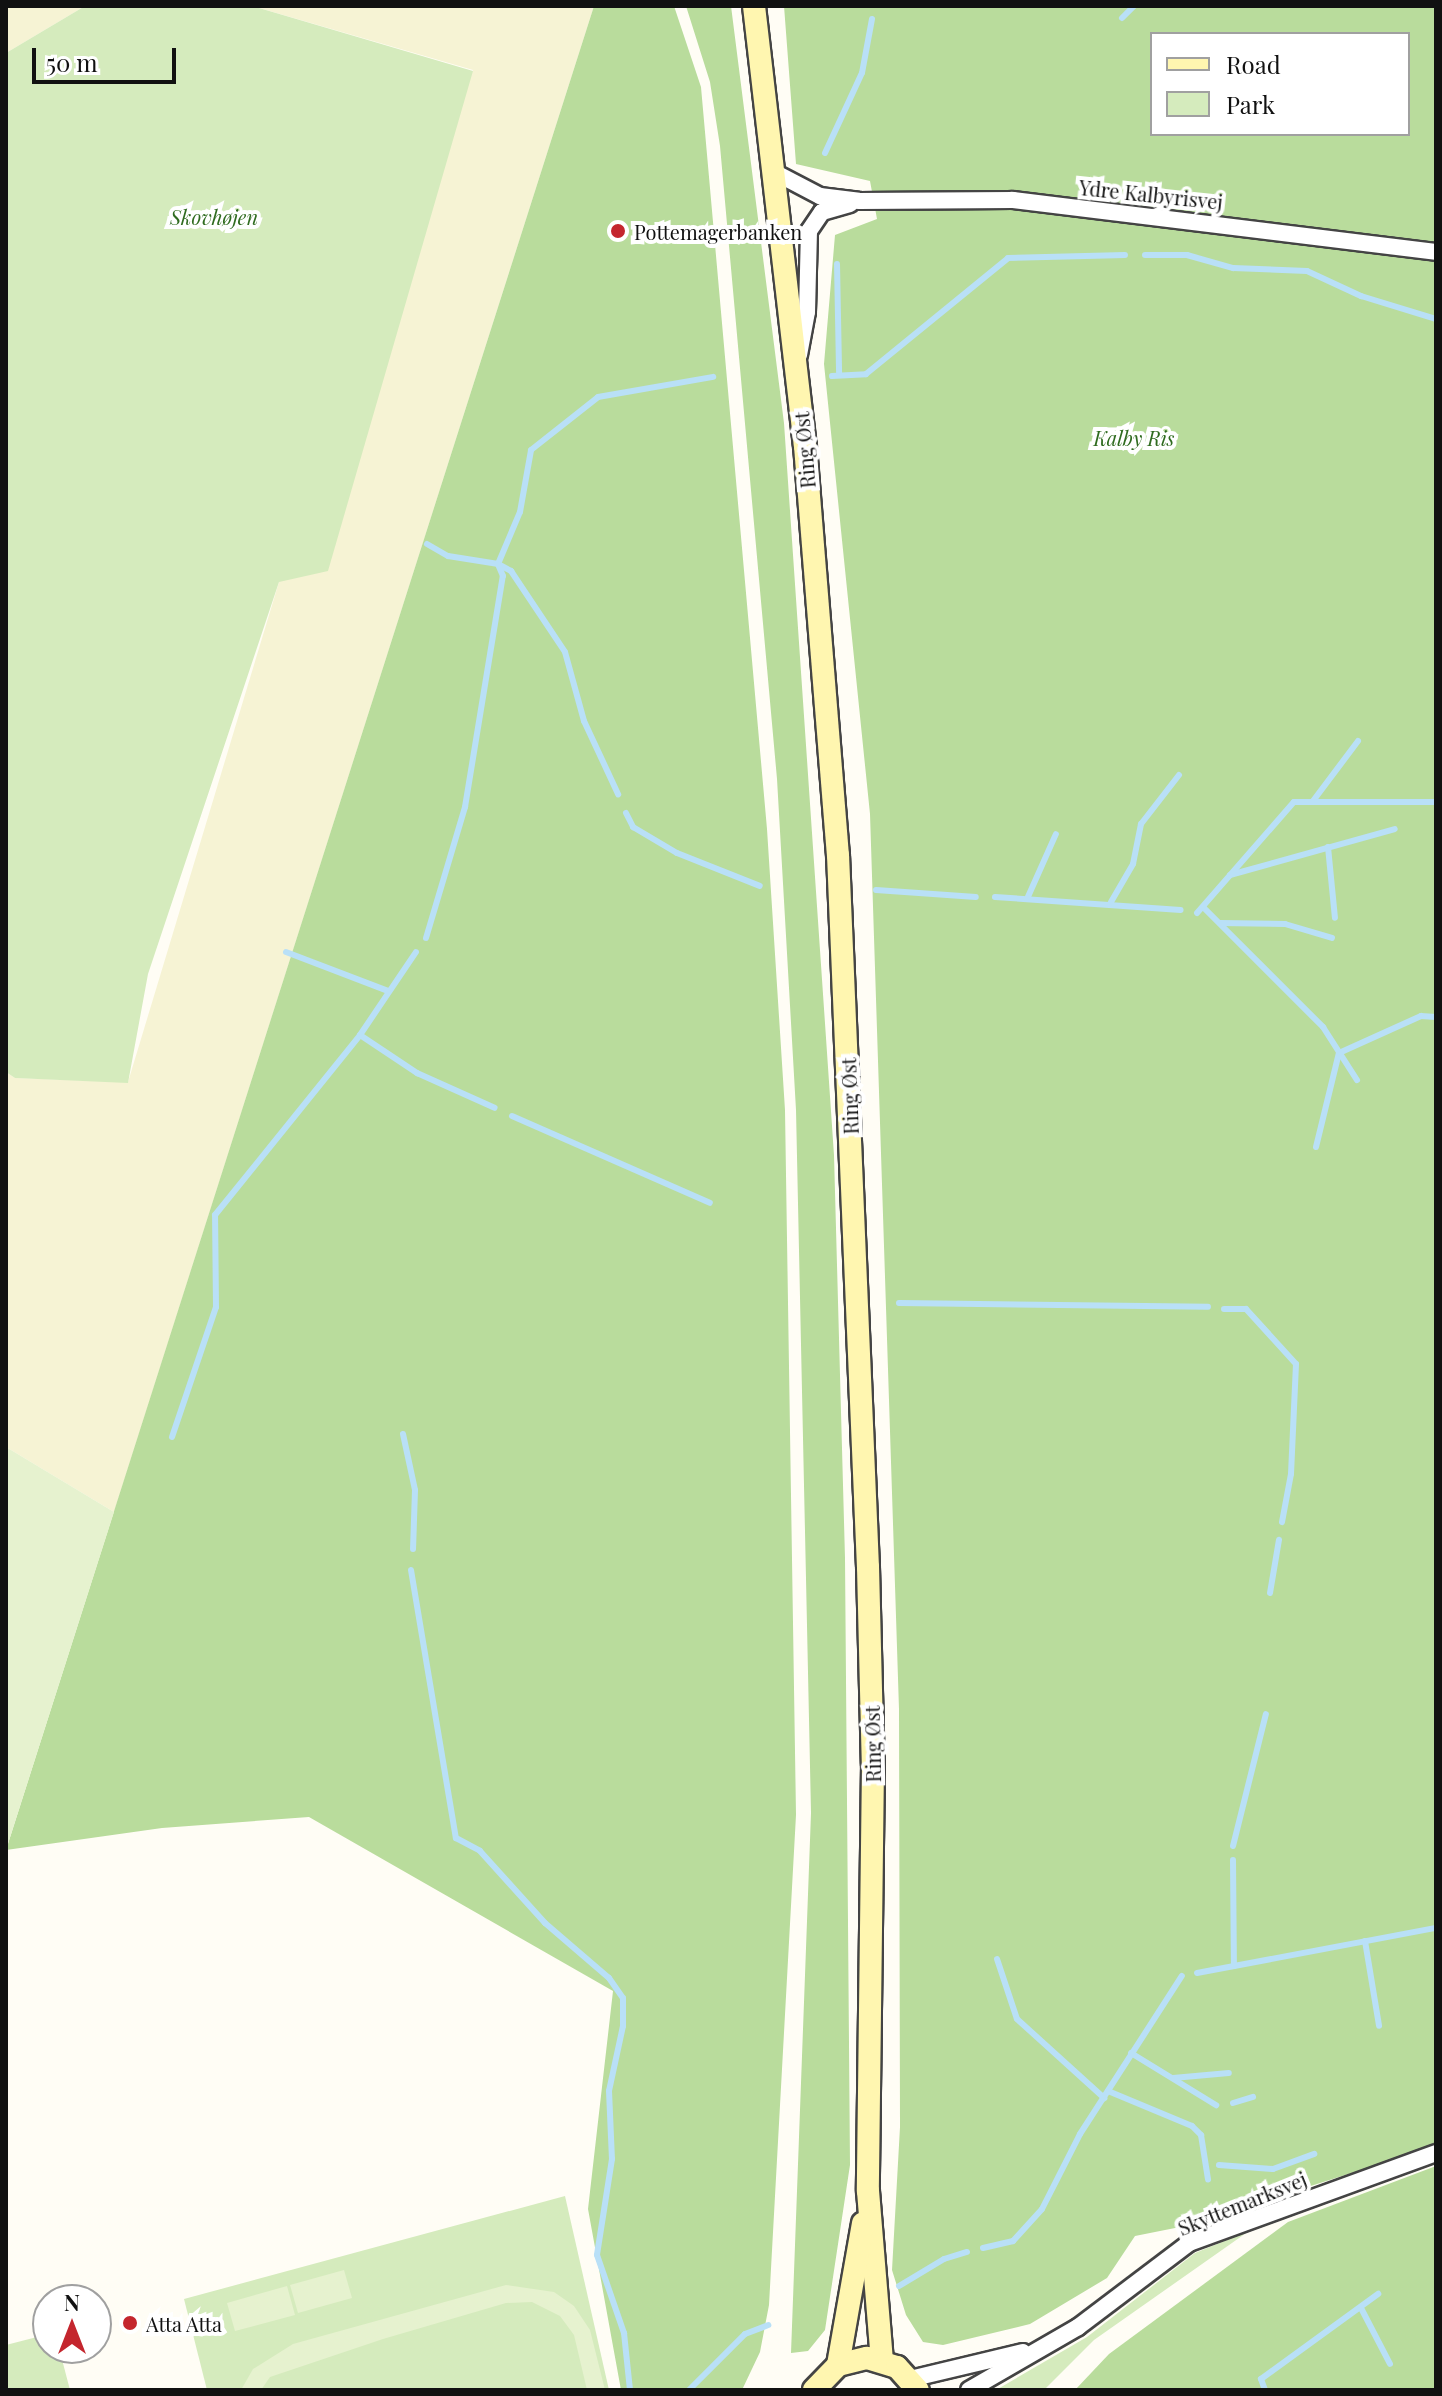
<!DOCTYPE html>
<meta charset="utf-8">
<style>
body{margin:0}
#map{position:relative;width:1442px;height:2396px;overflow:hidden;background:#fffdf5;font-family:"Playfair Display",serif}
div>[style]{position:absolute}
.farmland>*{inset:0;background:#f6f3d4}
.green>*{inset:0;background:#d5ebbd}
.forest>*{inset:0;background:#b9dc9c}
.pitch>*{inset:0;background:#e6f2cf}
.stream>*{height:6px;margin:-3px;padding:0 3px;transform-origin:3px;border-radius:3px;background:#b9e0f7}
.roads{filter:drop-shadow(2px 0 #444) drop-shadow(-2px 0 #444) drop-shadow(0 2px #444) drop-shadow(0 -2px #444)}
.street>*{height:16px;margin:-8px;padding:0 8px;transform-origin:8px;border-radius:8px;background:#fff}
.secondary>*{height:22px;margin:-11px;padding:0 11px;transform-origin:11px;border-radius:11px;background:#fff6b0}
.dots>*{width:22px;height:22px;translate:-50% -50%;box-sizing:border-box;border:4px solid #fff;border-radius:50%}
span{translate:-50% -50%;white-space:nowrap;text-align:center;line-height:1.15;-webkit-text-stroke:8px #fff;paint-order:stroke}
.street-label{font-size:20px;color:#111}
.park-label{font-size:20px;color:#2f6b1f;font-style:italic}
.poi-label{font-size:20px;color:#111}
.left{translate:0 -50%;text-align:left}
.frame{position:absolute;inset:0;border:8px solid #111;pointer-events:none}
.legend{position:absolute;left:1150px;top:32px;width:260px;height:104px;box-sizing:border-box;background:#fff;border:2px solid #a0a0a0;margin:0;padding:10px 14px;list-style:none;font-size:24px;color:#111}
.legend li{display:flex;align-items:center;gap:16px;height:40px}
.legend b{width:40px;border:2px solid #a0a0a0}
.north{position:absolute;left:32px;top:2284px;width:80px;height:80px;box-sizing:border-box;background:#fff;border:2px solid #a0a0a0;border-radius:50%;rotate:0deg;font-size:22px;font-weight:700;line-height:32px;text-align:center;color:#111}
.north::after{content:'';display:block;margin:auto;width:28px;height:36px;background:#c4262e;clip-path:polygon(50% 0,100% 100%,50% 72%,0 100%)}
.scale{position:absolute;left:32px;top:48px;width:144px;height:36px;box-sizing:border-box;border:4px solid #111;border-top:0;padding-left:10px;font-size:24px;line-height:28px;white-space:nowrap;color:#111;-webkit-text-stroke:6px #fff;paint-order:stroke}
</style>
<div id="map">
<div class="farmland">
<div style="clip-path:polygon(6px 6px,85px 6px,6px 53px)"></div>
<div style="clip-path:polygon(252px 6px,594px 6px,114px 1512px,6px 1447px,6px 1072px,15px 1078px,128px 1082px,279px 582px,473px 70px)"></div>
</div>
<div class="green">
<div style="clip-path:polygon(85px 6px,252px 6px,473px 71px,328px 571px,279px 582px,148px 974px,128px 1083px,15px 1078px,6px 1072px,6px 53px)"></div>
<div style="clip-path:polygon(565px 2196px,609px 2390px,207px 2390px,184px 2299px)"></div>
<div style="clip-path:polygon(1249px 2231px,1094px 2340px,1044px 2390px,996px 2390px,1087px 2337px,1195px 2253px)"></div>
<div style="clip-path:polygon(37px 2337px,48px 2339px,48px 2348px,59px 2348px,70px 2390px,6px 2390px,6px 2345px)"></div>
</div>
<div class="forest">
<div style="clip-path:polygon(594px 6px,674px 6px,701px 87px,767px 829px,785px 1110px,796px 1815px,769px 2305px,760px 2352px,742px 2390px,621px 2390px,588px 2209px,613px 1991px,309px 1817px,162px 1828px,6px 1850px)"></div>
<div style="clip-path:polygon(686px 6px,731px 6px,784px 423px,834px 1155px,845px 1558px,850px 2165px,825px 2330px,808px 2351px,791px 2353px,811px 1813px,796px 1110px,777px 779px,720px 146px,710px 82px)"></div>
<div style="clip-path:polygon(evenodd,784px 6px,1436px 6px,1436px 2146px,1185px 2226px,1135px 2236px,1107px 2278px,1030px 2324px,943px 2345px,923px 2342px,906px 2315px,892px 2270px,900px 2127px,899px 1709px,870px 814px,824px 364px,835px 235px,877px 219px,870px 181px,796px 164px,784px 6px,1152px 34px,1408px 34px,1408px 134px,1152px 134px,1152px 34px)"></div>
<div style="clip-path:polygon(1436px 2166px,1436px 2390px,1075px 2390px,1109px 2354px,1288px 2222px)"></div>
</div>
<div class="pitch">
<div style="clip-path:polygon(6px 1447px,114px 1512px,6px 1850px)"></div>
<div style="clip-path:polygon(344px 2270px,352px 2298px,298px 2313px,290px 2285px)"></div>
<div style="clip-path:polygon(506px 2285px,554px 2292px,574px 2306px,590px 2330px,605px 2390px,587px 2390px,574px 2335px,560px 2316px,532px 2302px,506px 2303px,383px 2339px,270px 2377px,261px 2390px,241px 2390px,253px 2369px,293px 2344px)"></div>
<div style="clip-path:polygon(287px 2286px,295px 2315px,235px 2331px,227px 2303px)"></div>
</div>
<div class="stream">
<div style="left:1122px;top:18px;width:17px;rotate:-45deg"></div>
<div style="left:825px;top:153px;width:88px;rotate:-65.2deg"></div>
<div style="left:862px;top:73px;width:55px;rotate:-79.5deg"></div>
<div style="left:1145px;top:255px;width:42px"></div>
<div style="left:1187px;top:255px;width:48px;rotate:15.8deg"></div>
<div style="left:1233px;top:268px;width:74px;rotate:2.3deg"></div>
<div style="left:1307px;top:271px;width:60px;rotate:24.8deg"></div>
<div style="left:1361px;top:296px;width:78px;rotate:17deg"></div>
<div style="left:837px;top:264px;width:109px;rotate:88.9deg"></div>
<div style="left:832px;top:376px;width:34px;rotate:-3deg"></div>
<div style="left:866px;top:374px;width:183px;rotate:-39.2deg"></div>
<div style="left:1008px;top:258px;width:117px;rotate:-1.5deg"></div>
<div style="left:427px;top:544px;width:24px;rotate:30deg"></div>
<div style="left:448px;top:556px;width:51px;rotate:9.1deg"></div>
<div style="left:498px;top:564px;width:56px;rotate:-67.1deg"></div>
<div style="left:520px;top:512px;width:63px;rotate:-79.9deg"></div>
<div style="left:531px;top:450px;width:85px;rotate:-38.3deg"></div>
<div style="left:598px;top:397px;width:117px;rotate:-9.9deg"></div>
<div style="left:498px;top:564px;width:15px;rotate:28deg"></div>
<div style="left:511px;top:571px;width:97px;rotate:56.3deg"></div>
<div style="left:565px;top:652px;width:72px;rotate:74.6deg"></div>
<div style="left:584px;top:721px;width:81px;rotate:65deg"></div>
<div style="left:1313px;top:801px;width:75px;rotate:-53.1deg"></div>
<div style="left:626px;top:813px;width:16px;rotate:63deg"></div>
<div style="left:633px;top:827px;width:51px;rotate:30.6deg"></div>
<div style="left:677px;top:853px;width:89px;rotate:21.7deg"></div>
<div style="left:1328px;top:847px;width:71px;rotate:84.4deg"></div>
<div style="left:1230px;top:875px;width:171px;rotate:-15.6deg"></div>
<div style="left:876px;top:890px;width:100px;rotate:4deg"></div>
<div style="left:995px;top:897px;width:186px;rotate:4deg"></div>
<div style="left:1027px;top:899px;width:71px;rotate:-66deg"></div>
<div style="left:1111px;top:902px;width:44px;rotate:-59.9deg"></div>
<div style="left:1133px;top:864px;width:41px;rotate:-78.7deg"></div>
<div style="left:1141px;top:824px;width:62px;rotate:-52.2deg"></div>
<div style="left:1203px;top:907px;width:170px;rotate:45deg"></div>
<div style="left:1323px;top:1027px;width:63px;rotate:57.3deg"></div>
<div style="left:1197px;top:913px;width:147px;rotate:-48.9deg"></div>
<div style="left:1294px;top:802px;width:142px"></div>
<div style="left:1220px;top:923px;width:65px;rotate:0.9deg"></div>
<div style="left:1285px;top:924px;width:49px;rotate:16.6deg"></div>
<div style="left:426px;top:938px;width:137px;rotate:-73.4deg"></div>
<div style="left:465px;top:807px;width:234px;rotate:-80.7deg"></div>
<div style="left:503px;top:576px;width:13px;rotate:-113deg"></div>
<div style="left:286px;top:952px;width:109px;rotate:20.9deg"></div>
<div style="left:360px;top:1035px;width:69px;rotate:33.7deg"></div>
<div style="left:417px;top:1073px;width:85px;rotate:24.2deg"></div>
<div style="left:512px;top:1116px;width:216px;rotate:23.7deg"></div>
<div style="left:1316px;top:1147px;width:97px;rotate:-76.3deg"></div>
<div style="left:1339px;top:1053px;width:90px;rotate:-24.3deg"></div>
<div style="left:1421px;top:1016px;width:15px;rotate:4deg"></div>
<div style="left:899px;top:1303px;width:309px;rotate:0.7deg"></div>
<div style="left:1224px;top:1309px;width:22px"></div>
<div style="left:1246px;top:1309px;width:74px;rotate:47.7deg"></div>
<div style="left:1296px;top:1364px;width:110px;rotate:92.6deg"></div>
<div style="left:1291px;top:1474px;width:49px;rotate:100.6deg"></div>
<div style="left:403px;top:1434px;width:57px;rotate:77.9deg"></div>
<div style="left:415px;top:1490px;width:59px;rotate:91.9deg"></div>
<div style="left:172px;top:1437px;width:137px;rotate:-71.3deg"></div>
<div style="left:216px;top:1307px;width:92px;rotate:-90.6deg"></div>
<div style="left:215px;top:1215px;width:231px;rotate:-51.1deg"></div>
<div style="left:360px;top:1035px;width:100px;rotate:-56deg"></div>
<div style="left:411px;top:1570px;width:272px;rotate:80.5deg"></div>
<div style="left:456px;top:1838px;width:27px;rotate:28deg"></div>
<div style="left:480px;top:1851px;width:97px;rotate:47.9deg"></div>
<div style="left:545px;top:1923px;width:84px;rotate:40.7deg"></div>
<div style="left:609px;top:1978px;width:24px;rotate:55deg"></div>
<div style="left:623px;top:1998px;width:28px;rotate:90deg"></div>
<div style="left:623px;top:2026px;width:66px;rotate:102.2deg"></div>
<div style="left:609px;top:2091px;width:68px;rotate:87.5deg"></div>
<div style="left:612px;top:2159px;width:97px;rotate:98.9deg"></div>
<div style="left:597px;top:2255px;width:83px;rotate:70.9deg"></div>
<div style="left:624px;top:2333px;width:57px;rotate:84deg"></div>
<div style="left:1270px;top:1593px;width:54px;rotate:-80.4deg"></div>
<div style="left:1233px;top:1846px;width:136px;rotate:-76deg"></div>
<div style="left:1233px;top:1860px;width:106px;rotate:89.5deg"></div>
<div style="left:1365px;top:1941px;width:86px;rotate:80.6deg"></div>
<div style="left:997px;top:1959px;width:63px;rotate:71.6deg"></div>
<div style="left:1017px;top:2019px;width:118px;rotate:42.2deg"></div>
<div style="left:1197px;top:1973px;width:243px;rotate:-10.7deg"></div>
<div style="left:1131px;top:2053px;width:100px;rotate:31.5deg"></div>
<div style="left:1173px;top:2078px;width:56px;rotate:-5.1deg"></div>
<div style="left:1108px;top:2091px;width:91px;rotate:22.6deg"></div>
<div style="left:1192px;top:2126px;width:13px;rotate:45deg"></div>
<div style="left:1201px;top:2135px;width:45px;rotate:81deg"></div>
<div style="left:1233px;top:2103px;width:21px;rotate:-17deg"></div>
<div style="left:1219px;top:2165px;width:54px;rotate:4.2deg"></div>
<div style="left:1273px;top:2169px;width:44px;rotate:-20.1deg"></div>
<div style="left:983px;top:2248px;width:31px;rotate:-13deg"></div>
<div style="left:1013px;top:2241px;width:43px;rotate:-47.8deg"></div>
<div style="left:1042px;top:2209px;width:84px;rotate:-63.1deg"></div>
<div style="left:1080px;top:2134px;width:188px;rotate:-57.2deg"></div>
<div style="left:899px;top:2286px;width:52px;rotate:-31deg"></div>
<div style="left:944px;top:2259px;width:24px;rotate:-17deg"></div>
<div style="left:1361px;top:2308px;width:63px;rotate:62.6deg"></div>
<div style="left:689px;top:2390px;width:79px;rotate:-45deg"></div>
<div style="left:745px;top:2334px;width:25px;rotate:-21deg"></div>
<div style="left:1265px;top:2390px;width:12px;rotate:-110deg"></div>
<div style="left:1261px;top:2379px;width:145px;rotate:-36deg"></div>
</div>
<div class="roads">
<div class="street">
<div style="left:774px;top:172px;width:52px;rotate:27.6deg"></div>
<div style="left:820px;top:196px;width:39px;rotate:7deg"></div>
<div style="left:859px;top:201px;width:154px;rotate:-0.4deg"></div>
<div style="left:1013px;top:200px;width:426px;rotate:7deg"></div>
<div style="left:799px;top:355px;width:44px;rotate:-79.5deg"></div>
<div style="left:807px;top:312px;width:81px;rotate:-88.6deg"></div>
<div style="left:809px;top:231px;width:23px;rotate:-56deg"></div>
<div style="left:822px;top:212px;width:29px;rotate:-16deg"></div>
<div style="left:910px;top:2379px;width:116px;rotate:-13.4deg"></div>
<div style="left:969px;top:2390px;width:126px;rotate:-30deg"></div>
<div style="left:1078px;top:2327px;width:139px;rotate:-37.1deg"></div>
<div style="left:1189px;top:2243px;width:263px;rotate:-20deg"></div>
</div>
<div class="secondary">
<div style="left:754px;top:6px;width:443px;rotate:83.4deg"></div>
<div style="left:805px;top:446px;width:410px;rotate:85.4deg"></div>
<div style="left:838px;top:855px;width:713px;rotate:87.59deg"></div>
<div style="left:868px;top:1567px;width:198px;rotate:88.6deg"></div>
<div style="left:873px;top:1765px;width:426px;rotate:90.7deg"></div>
<div style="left:868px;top:2191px;width:170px;rotate:85.3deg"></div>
<div style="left:838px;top:2365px;width:144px;rotate:-80deg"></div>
<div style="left:814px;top:2390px;width:35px;rotate:-46deg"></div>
<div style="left:838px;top:2365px;width:30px;rotate:-14deg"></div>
<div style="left:867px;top:2358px;width:31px;rotate:17deg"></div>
<div style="left:897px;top:2367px;width:31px;rotate:48deg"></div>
</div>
</div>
<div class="dots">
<div style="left:618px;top:231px;background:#c4262e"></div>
<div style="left:130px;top:2323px;background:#c4262e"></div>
</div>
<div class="street-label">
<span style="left:1151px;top:194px;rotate:6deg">Ydre Kalbyrisvej</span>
<span style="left:804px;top:450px;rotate:-95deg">Ring Øst</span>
<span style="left:849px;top:1096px;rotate:-92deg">Ring Øst</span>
<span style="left:872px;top:1744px;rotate:-91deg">Ring Øst</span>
<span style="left:1242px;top:2203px;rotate:-22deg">Skyttemarksvej</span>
</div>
<div class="park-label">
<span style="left:214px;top:216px">Skovhøjen</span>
<span style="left:1134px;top:437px">Kalby Ris</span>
</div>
<div class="poi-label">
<span class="left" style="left:634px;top:231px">Pottemagerbanken</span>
<span class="left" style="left:146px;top:2323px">Atta Atta</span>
</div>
<div class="frame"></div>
<ul class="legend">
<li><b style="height:10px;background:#fff6b0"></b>Road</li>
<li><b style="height:22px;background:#d5ebbd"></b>Park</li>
</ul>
<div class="north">N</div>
<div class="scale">50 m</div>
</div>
